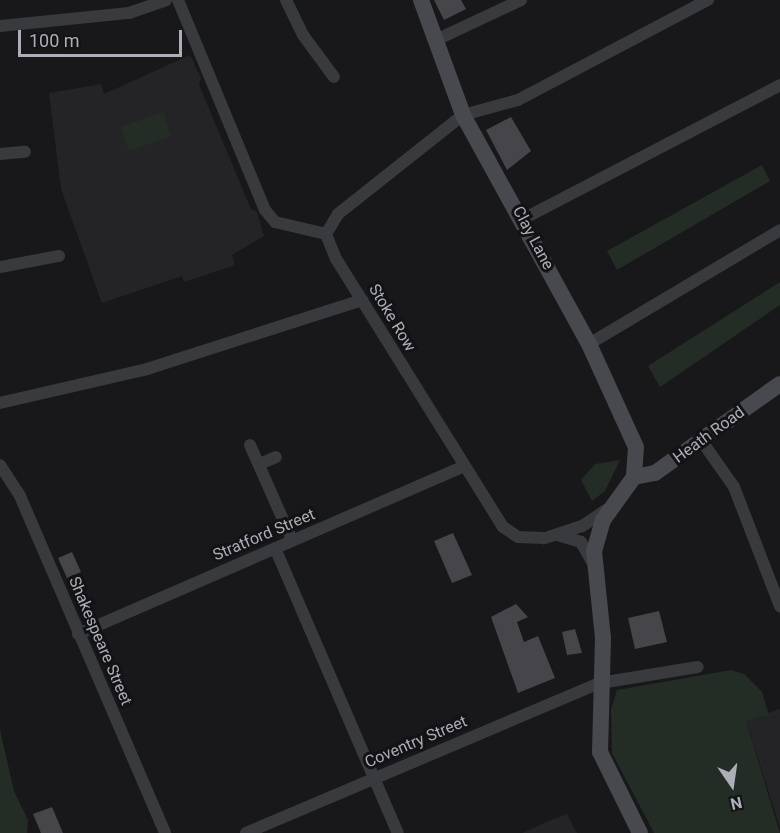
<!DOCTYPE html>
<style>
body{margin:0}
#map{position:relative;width:780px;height:833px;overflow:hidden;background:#18181a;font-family:Roboto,sans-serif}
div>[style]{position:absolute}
.built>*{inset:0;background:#242427}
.green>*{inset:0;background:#242c26}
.building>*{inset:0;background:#45454a}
.street>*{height:12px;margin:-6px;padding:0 6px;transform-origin:6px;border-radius:6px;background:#393a3e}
.secondary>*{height:16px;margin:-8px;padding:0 8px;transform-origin:8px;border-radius:8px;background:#48494e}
span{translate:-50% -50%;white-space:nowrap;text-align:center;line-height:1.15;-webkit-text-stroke:6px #131315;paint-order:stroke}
.street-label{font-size:16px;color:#acaeb8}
.north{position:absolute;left:702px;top:755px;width:60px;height:60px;-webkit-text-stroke:4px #131315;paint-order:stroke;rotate:167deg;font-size:16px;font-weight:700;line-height:24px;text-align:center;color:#acaeb8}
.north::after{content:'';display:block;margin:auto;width:21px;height:27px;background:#acaeb8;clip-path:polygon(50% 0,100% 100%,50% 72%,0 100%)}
.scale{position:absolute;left:18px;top:30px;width:164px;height:27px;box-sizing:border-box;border:3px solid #acaeb8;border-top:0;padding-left:8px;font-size:18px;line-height:21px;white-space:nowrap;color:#acaeb8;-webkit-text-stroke:4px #131315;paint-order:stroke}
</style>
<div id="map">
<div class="built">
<div style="clip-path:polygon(190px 55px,201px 78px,199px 85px,251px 209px,257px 212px,264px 236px,232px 255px,235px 265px,184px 282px,182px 276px,102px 303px,61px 189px,49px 93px,101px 84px,104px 94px)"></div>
<div style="clip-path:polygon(780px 709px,780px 828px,746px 721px)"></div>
<div style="clip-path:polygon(567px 814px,577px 833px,522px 833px,549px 821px)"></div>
</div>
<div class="green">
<div style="clip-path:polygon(163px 112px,171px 136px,129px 151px,121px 127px)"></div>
<div style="clip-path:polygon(762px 165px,770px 181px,617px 270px,607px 251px)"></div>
<div style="clip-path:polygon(780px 282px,780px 305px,660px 387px,648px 366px)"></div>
<div style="clip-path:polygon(620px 460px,605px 491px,592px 501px,581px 480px,595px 464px)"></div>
<div style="clip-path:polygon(731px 670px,744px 674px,762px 692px,769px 715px,746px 721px,780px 833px,654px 833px,612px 753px,611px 709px,617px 690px)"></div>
<div style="clip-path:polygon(0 730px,14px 791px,28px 820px,27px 833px,0 833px)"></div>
</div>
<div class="building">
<div style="clip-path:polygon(434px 0,461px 0,466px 9px,444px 20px)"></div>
<div style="clip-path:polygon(511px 117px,531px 151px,507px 170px,486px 130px)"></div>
<div style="clip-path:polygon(453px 533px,472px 575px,452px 583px,434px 541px)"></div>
<div style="clip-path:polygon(72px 552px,81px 572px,67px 578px,58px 558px)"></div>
<div style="clip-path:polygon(516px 604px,528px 617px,517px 622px,524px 642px,538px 636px,555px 678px,518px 693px,491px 617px)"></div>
<div style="clip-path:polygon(659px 611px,667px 642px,635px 649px,628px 618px)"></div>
<div style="clip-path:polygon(575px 629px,582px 653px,567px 655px,562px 632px)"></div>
<div style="clip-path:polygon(52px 807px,63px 833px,41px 833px,33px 814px)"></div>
</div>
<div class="street">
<div style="left:178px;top:0;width:227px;rotate:67.5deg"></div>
<div style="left:265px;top:210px;width:16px;rotate:50deg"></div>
<div style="left:275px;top:222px;width:52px;rotate:13.2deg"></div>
<div style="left:286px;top:0;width:39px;rotate:64deg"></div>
<div style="left:303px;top:35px;width:52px;rotate:53.6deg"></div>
<div style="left:0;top:26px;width:130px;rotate:-5.8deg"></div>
<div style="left:129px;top:13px;width:39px;rotate:-19deg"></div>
<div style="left:436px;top:40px;width:94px;rotate:-25.2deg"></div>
<div style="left:0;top:154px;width:25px;rotate:-5deg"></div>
<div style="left:523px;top:219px;width:290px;rotate:-27.5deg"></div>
<div style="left:0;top:267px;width:60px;rotate:-10.6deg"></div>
<div style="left:589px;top:344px;width:222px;rotate:-30.8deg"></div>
<div style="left:0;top:403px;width:151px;rotate:-13deg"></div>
<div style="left:147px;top:369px;width:226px;rotate:-17.8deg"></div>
<div style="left:701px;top:440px;width:57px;rotate:54.9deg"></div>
<div style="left:734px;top:487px;width:128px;rotate:68.9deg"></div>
<div style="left:250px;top:445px;width:104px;rotate:66.1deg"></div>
<div style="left:262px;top:463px;width:15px;rotate:-23deg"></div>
<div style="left:0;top:465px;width:37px;rotate:57deg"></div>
<div style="left:20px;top:496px;width:367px;rotate:66.7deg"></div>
<div style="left:606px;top:510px;width:29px;rotate:146deg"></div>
<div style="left:582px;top:526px;width:40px;rotate:162deg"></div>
<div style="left:544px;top:538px;width:26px;rotate:-178deg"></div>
<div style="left:518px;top:537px;width:18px;rotate:-146deg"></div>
<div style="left:503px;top:527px;width:316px;rotate:-121.9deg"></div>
<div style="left:336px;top:259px;width:27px;rotate:-112deg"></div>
<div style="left:326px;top:234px;width:23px;rotate:-59deg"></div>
<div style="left:338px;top:214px;width:159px;rotate:-38.4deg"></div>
<div style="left:463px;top:115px;width:57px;rotate:-15.3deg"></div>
<div style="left:518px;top:100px;width:215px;rotate:-27.8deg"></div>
<div style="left:557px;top:535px;width:25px;rotate:16deg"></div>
<div style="left:581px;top:542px;width:23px;rotate:61deg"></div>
<div style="left:275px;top:548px;width:310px;rotate:66.7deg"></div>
<div style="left:78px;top:634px;width:419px;rotate:-23.5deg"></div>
<div style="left:246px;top:833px;width:384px;rotate:-23deg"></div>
<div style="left:600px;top:683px;width:99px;rotate:-9.3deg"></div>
</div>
<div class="secondary">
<div style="left:421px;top:0;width:122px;rotate:69.9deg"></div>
<div style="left:463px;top:115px;width:261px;rotate:61.2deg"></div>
<div style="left:589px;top:344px;width:113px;rotate:65.5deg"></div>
<div style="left:636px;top:447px;width:30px;rotate:94deg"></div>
<div style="left:634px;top:477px;width:53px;rotate:125.8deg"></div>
<div style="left:603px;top:520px;width:32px;rotate:106deg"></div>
<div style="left:594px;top:551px;width:87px;rotate:84.1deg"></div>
<div style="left:603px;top:638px;width:114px;rotate:91.5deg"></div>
<div style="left:600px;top:752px;width:90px;rotate:63.7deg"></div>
<div style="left:634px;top:477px;width:21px;rotate:-11deg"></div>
<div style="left:655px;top:473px;width:153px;rotate:-35.5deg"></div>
</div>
<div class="street-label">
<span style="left:533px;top:238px;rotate:62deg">Clay Lane</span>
<span style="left:392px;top:318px;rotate:59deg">Stoke Row</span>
<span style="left:709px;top:435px;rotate:-36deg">Heath Road</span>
<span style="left:264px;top:535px;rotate:-23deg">Stratford Street</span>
<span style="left:100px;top:641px;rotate:67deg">Shakespeare Street</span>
<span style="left:416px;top:742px;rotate:-23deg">Coventry Street</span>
</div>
<div class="north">N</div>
<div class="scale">100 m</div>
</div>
